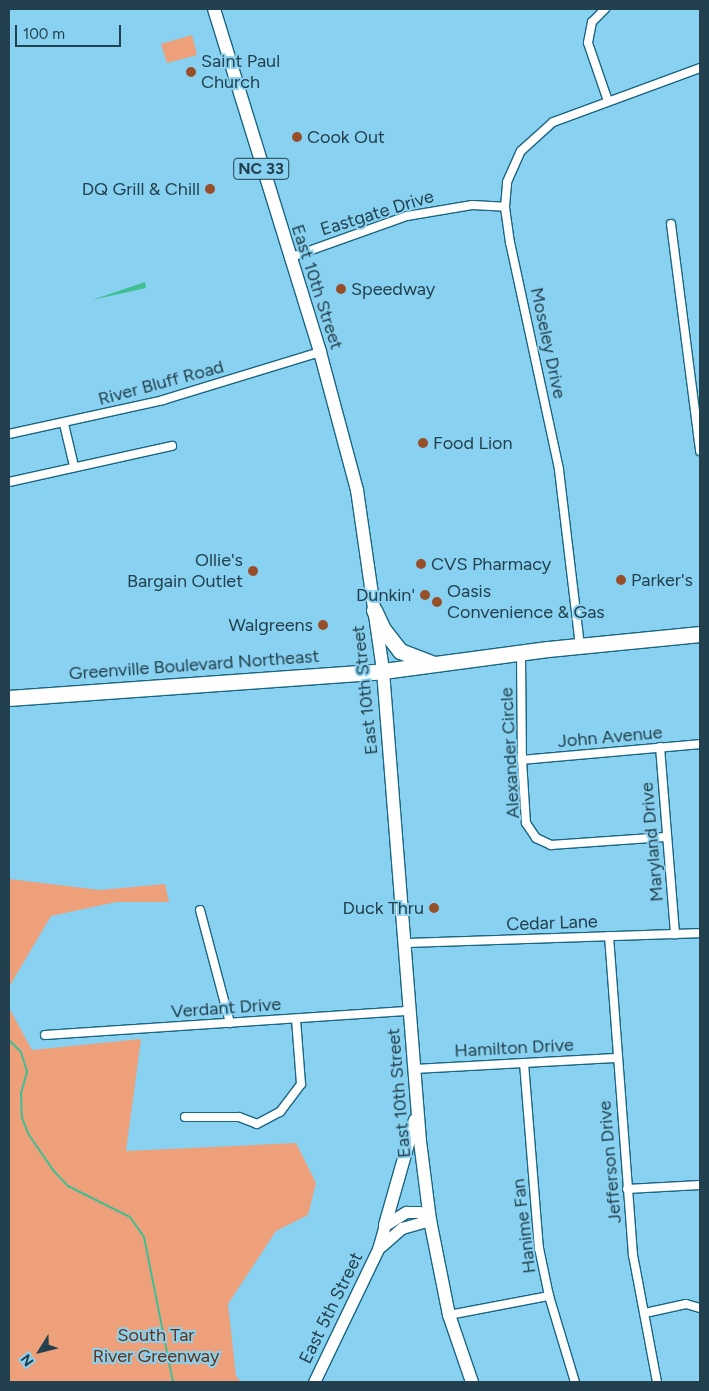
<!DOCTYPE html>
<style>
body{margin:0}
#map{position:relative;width:709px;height:1391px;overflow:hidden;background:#89d1f0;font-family:Figtree,sans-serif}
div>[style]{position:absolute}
.green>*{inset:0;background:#eda07a}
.water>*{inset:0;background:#40be94}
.stream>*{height:2px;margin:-1px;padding:0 1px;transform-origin:1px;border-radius:1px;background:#40be94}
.roads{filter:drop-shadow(1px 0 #186682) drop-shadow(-1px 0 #186682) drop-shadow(0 1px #186682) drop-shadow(0 -1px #186682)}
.street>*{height:8px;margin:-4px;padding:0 4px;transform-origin:4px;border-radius:4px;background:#fff}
.secondary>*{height:11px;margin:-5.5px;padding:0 5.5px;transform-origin:5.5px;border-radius:5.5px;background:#fff}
.primary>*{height:12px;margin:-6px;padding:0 6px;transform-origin:6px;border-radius:6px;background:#fff}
.highway>*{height:15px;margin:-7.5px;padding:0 7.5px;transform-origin:7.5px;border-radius:7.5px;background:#fff}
.dots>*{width:14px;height:14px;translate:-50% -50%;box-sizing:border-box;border:2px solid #89d1f0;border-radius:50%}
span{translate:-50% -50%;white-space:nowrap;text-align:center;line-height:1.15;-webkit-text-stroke:4px #89d1f0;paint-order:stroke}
.shield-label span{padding:1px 4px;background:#89d1f0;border:1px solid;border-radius:4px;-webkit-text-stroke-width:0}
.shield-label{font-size:16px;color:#22404d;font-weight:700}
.poi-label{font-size:18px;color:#22404d}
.left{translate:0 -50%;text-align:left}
.right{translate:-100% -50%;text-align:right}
.street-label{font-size:18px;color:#22404d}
.park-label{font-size:18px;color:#6a300e}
.frame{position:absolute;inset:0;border:10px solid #22404d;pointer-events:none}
.north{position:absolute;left:15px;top:1326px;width:50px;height:50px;-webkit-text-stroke:4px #89d1f0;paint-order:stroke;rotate:234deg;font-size:14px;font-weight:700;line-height:20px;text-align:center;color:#22404d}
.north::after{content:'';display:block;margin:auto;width:18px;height:22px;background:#22404d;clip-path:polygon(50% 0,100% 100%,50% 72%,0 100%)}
.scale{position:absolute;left:15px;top:25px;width:106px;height:22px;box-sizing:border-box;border:2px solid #22404d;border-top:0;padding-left:6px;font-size:15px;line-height:18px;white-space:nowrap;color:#22404d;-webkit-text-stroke:4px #89d1f0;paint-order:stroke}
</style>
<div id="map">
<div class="green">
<div style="clip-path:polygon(192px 35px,197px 55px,167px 63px,161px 44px)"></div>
<div style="clip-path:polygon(9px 879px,100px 890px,165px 884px,169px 902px,116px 902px,51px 916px,9px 987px)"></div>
<div style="clip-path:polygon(9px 1008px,32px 1050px,141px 1039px,126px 1151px,296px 1143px,316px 1183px,308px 1215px,276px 1231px,228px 1304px,236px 1376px,241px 1382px,9px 1382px)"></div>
</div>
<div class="water">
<div style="clip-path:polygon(145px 282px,146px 288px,92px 300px)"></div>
</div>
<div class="stream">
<div style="left:9px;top:1040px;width:17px;rotate:45deg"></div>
<div style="left:21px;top:1052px;width:21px;rotate:73deg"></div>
<div style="left:27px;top:1072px;width:22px;rotate:106deg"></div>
<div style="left:21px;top:1093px;width:25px;rotate:88deg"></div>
<div style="left:22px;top:1118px;width:18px;rotate:68deg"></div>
<div style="left:29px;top:1135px;width:42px;rotate:55.6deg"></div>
<div style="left:53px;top:1170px;width:22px;rotate:47deg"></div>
<div style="left:68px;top:1186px;width:69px;rotate:26.6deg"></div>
<div style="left:130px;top:1217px;width:24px;rotate:55deg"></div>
<div style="left:144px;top:1237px;width:148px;rotate:78.7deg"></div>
</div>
<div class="roads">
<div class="street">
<div style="left:605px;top:9px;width:18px;rotate:135deg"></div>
<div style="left:592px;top:22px;width:21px;rotate:101deg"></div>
<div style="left:588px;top:43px;width:61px;rotate:71deg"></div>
<div style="left:671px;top:224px;width:229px;rotate:82.7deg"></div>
<div style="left:289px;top:258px;width:125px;rotate:-19.6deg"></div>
<div style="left:407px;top:216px;width:66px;rotate:-9.6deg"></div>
<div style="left:472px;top:205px;width:33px;rotate:3deg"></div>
<div style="left:64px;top:424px;width:43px;rotate:76.6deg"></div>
<div style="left:9px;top:434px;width:158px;rotate:-12.4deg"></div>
<div style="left:163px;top:400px;width:164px;rotate:-17deg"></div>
<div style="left:9px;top:482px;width:167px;rotate:-12.5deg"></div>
<div style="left:580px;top:646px;width:178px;rotate:-96.8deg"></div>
<div style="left:559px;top:469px;width:231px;rotate:-102.2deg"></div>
<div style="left:510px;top:243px;width:36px;rotate:-98deg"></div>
<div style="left:505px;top:207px;width:25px;rotate:-85deg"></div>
<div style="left:507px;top:182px;width:34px;rotate:-66deg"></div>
<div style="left:521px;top:151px;width:43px;rotate:-42.2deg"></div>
<div style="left:553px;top:122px;width:157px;rotate:-20.2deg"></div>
<div style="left:521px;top:653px;width:107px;rotate:89.5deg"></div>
<div style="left:522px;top:760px;width:63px;rotate:86.4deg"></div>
<div style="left:526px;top:823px;width:18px;rotate:56deg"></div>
<div style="left:536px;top:838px;width:17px;rotate:25deg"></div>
<div style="left:551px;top:845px;width:114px;rotate:-4deg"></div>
<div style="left:660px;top:747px;width:188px;rotate:85.4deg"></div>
<div style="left:522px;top:760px;width:179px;rotate:-5.1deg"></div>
<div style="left:200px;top:910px;width:117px;rotate:75.1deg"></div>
<div style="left:609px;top:936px;width:320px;rotate:85.7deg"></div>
<div style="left:633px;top:1255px;width:129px;rotate:79.3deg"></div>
<div style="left:404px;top:943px;width:296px;rotate:-1.9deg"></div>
<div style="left:45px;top:1035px;width:365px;rotate:-3.8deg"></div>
<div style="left:524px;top:1063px;width:186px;rotate:85.4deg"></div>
<div style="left:539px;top:1248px;width:49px;rotate:78.2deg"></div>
<div style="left:549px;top:1296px;width:90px;rotate:73.2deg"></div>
<div style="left:414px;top:1069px;width:202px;rotate:-3.1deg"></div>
<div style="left:185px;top:1117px;width:54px"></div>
<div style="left:239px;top:1117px;width:19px;rotate:21deg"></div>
<div style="left:257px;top:1124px;width:26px;rotate:-28deg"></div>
<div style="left:280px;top:1112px;width:35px;rotate:-53deg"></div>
<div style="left:301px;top:1084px;width:65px;rotate:-94.4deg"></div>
<div style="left:627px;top:1189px;width:73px;rotate:-3.1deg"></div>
<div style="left:645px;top:1313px;width:42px;rotate:-12.4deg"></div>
<div style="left:686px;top:1304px;width:15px;rotate:16deg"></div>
<div style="left:449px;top:1315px;width:102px;rotate:-10.8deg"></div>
</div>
<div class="secondary">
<div style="left:381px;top:1246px;width:28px;rotate:-41deg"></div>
<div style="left:402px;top:1228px;width:29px;rotate:-16deg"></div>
<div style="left:314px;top:1382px;width:148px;rotate:-64.3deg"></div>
<div style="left:378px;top:1249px;width:25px;rotate:-74deg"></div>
<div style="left:385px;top:1225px;width:25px;rotate:-32deg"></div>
<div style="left:406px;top:1212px;width:13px"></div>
<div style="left:419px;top:1212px;width:14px;rotate:36deg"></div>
</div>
<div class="primary">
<div style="left:214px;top:9px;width:359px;rotate:72.8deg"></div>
<div style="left:320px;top:352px;width:143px;rotate:75deg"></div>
<div style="left:357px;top:490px;width:183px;rotate:81.8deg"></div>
<div style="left:383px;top:671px;width:471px;rotate:85.5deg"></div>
<div style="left:420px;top:1141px;width:80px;rotate:82.8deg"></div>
<div style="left:430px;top:1220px;width:97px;rotate:78.7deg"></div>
<div style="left:449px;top:1315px;width:71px;rotate:71.1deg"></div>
<div style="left:385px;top:1225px;width:109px;rotate:-74.1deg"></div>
</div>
<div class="highway">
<div style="left:374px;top:610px;width:21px;rotate:65deg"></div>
<div style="left:383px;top:629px;width:28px;rotate:52deg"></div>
<div style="left:400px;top:651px;width:33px;rotate:21deg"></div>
<div style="left:9px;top:698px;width:375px;rotate:-4.1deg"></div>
<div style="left:383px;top:671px;width:166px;rotate:-7.6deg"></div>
<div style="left:548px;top:649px;width:153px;rotate:-5.6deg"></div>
</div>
</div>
<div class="dots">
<div style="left:191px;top:72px;background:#964f29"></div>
<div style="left:297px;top:137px;background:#964f29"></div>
<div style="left:210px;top:189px;background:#964f29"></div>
<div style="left:341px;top:289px;background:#964f29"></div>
<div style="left:423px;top:443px;background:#964f29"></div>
<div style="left:421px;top:564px;background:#964f29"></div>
<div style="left:253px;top:571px;background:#964f29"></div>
<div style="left:621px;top:580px;background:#964f29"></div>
<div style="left:425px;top:595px;background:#964f29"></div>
<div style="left:437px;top:602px;background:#964f29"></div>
<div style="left:323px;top:625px;background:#964f29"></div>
<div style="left:434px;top:908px;background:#964f29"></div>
</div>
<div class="shield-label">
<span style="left:261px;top:169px">NC 33</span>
</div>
<div class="poi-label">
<span class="left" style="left:201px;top:72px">Saint Paul<br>Church</span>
<span class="left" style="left:307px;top:137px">Cook Out</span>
<span class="right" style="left:200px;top:189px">DQ Grill &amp; Chill</span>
<span class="left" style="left:351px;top:289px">Speedway</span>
<span class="left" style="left:433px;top:443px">Food Lion</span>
<span class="right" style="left:243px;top:571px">Ollie's<br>Bargain Outlet</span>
<span class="left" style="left:431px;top:564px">CVS Pharmacy</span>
<span class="left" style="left:631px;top:580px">Parker's</span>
<span class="left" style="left:447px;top:602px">Oasis<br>Convenience &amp; Gas</span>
<span class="right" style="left:415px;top:595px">Dunkin'</span>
<span class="right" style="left:313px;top:625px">Walgreens</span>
<span class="right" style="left:424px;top:908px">Duck Thru</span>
</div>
<div class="street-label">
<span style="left:377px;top:213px;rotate:-17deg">Eastgate Drive</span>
<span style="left:317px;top:287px;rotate:72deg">East 10th Street</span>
<span style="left:548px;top:343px;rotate:78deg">Moseley Drive</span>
<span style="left:161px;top:383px;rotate:-15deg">River Bluff Road</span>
<span style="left:194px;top:665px;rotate:-4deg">Greenville Boulevard Northeast</span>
<span style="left:365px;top:690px;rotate:-96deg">East 10th Street</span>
<span style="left:610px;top:737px;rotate:-5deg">John Avenue</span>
<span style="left:510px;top:753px;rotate:-93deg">Alexander Circle</span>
<span style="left:652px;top:842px;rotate:-95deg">Maryland Drive</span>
<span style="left:552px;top:923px;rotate:-2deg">Cedar Lane</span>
<span style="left:226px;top:1008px;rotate:-4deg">Verdant Drive</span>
<span style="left:514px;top:1048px;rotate:-3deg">Hamilton Drive</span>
<span style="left:399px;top:1093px;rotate:-95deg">East 10th Street</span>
<span style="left:610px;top:1162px;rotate:-95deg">Jefferson Drive</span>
<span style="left:524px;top:1226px;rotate:-97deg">Hanime Fan</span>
<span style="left:331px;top:1308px;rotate:-64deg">East 5th Street</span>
</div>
<div class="park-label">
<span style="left:156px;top:1346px">South Tar<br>River Greenway</span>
</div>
<div class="frame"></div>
<div class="north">N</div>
<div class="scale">100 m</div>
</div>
